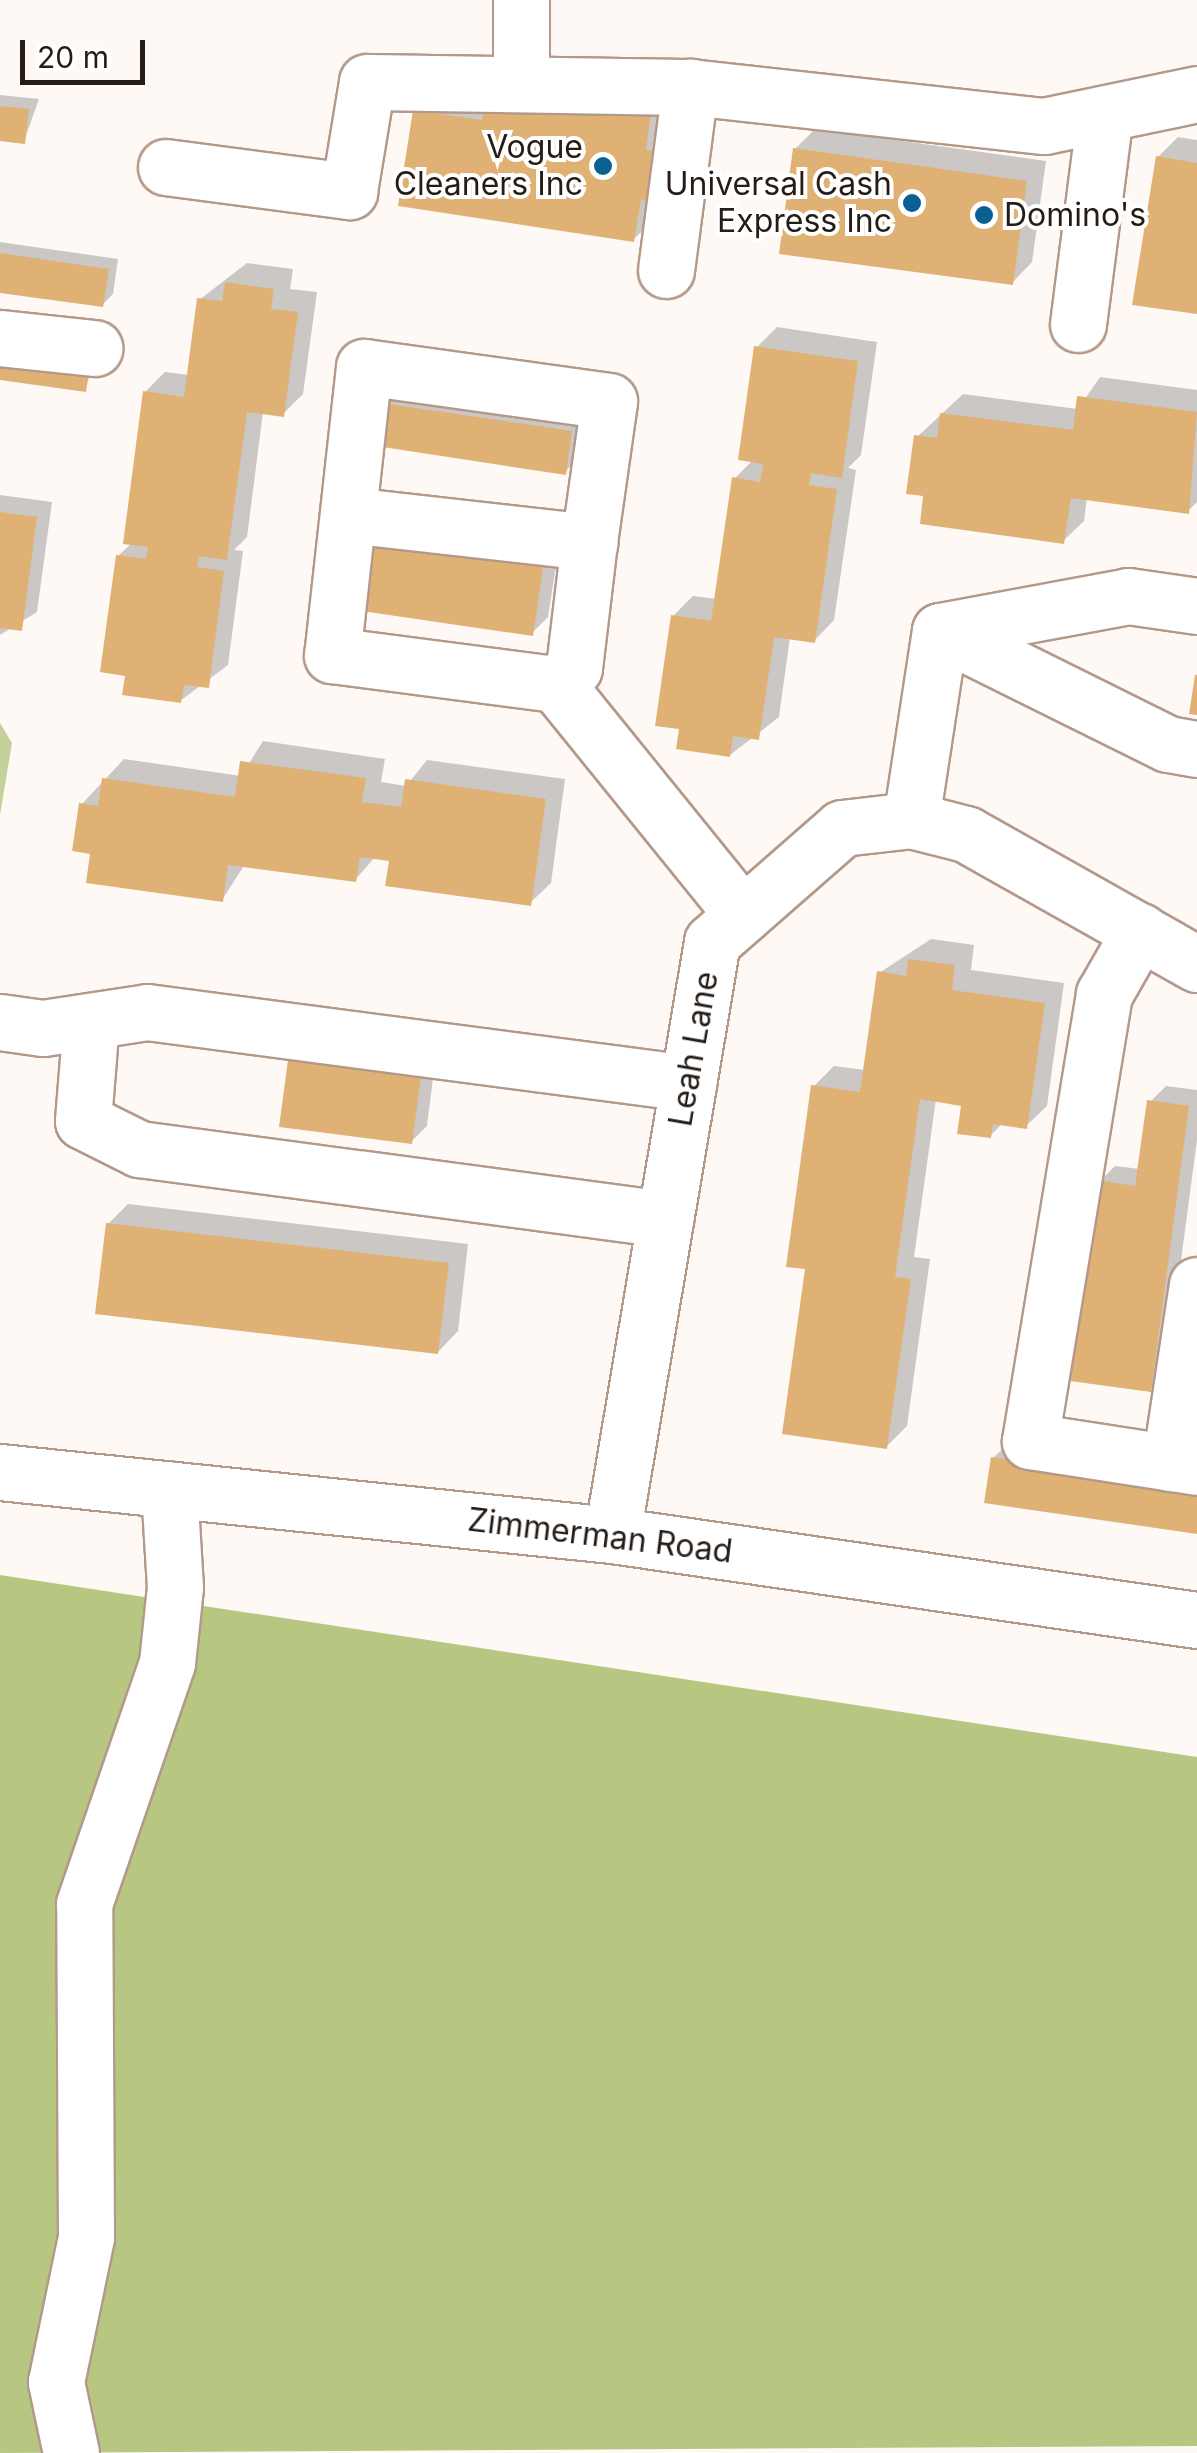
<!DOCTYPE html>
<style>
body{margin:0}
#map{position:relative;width:1197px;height:2453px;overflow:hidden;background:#fef9f5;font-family:Inter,sans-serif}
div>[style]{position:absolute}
.green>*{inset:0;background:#c5d19a}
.forest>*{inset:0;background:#b7c680}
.shadow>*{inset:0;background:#0003}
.building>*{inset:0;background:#dfb175}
.roads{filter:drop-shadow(2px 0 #b29989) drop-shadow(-2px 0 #b29989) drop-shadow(0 2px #b29989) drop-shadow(0 -2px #b29989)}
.minor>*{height:55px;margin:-27.5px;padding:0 27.5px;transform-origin:27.5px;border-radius:27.5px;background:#fff}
.dots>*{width:28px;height:28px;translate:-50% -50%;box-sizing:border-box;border:5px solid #fff;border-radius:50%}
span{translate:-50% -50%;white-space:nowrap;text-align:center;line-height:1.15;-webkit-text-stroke:8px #fff;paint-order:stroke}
.poi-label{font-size:32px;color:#251c16}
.right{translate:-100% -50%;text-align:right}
.left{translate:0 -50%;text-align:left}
.street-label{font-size:32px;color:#251c16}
.scale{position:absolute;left:20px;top:40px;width:125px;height:45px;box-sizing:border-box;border:5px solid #251c16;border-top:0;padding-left:12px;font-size:30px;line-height:35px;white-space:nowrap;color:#251c16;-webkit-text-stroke:8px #fff;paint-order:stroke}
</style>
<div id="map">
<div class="green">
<div style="clip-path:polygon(0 723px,12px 743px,0 815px)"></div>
</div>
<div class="forest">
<div style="clip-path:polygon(0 1575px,1197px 1757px,1197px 2446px,0 2453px)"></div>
</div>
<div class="shadow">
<div style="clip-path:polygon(436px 90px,670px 93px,654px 219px,634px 239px,415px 111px)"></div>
<div style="clip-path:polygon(0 95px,39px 99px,24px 141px,0 139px)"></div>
<div style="clip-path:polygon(815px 129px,1046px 161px,1032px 262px,1012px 283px,795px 149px)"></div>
<div style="clip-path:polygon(1178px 137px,1197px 140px,1197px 311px,1158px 157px)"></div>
<div style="clip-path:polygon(0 242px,118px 259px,113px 294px,102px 305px,0 290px)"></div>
<div style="clip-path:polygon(247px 263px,293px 269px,290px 289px,317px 292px,303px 394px,283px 414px,263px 412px,247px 537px,234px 550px,243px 551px,228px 665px,180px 701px,128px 673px,118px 556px,132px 543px,145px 392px,165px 372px,189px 375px,199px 300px)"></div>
<div style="clip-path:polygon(777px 327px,877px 342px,861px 455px,848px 468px,856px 470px,834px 620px,814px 641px,790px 637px,779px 717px,730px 755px,682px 727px,673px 616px,693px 596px,717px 599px,735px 478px,753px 460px,757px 347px)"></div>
<div style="clip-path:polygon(100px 347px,85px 389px,0 377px)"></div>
<div style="clip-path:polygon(1100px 377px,1197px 390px,1197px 502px,1188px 511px,1087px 498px,1084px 521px,1063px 541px,926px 494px,917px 437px,963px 394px,1078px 409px)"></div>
<div style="clip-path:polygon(400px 389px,586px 416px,581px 456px,565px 472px,384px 404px)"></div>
<div style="clip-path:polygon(0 495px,52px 502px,37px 612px,0 635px)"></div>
<div style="clip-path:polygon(560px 540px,548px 617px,532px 633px,358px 608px)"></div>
<div style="clip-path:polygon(263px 741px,385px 759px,381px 782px,406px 786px,427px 760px,565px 779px,551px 883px,530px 903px,376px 856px,355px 880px,245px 864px,222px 900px,93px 851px,82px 804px,124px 759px,241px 776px)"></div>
<div style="clip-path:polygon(931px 939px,974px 945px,971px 970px,1064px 983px,1047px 1106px,1026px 1126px,1003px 1123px,990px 1136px,964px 1104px,936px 1099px,914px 1257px,930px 1259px,907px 1426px,887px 1446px,808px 1267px,814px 1086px,834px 1066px,865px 1070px,879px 973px)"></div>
<div style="clip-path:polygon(437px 1046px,427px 1126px,411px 1142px,282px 1125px)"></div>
<div style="clip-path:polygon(1166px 1086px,1197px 1090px,1197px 1140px,1166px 1374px,1150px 1389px,1099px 1182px,1115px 1166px,1140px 1169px,1150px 1102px)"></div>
<div style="clip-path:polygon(128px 1204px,468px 1244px,458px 1331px,438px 1352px,108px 1224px)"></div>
<div style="clip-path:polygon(1009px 1443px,1197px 1531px,993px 1458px)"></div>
</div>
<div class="building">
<div style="clip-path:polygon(557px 99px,651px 113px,646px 150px,675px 154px,667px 204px,641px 200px,634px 242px,398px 206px,413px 110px,482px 120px,484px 104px,554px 115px)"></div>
<div style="clip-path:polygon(0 106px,29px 109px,25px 144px,0 141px)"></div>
<div style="clip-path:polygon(793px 148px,1027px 181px,1013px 285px,779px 254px)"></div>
<div style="clip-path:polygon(1156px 156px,1197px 163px,1197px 314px,1132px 305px)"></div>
<div style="clip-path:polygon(0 253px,109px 269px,103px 307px,0 293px)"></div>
<div style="clip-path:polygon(225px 282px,274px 289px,271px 309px,298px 312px,284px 417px,247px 412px,227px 560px,199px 556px,197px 567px,224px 571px,209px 688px,184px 685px,181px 703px,122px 695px,125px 676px,100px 672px,116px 555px,146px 559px,148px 547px,123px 544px,143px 391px,184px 397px,197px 298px,222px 301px)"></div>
<div style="clip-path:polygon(0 344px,91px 357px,86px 392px,0 380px)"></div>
<div style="clip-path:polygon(754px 346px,858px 361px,842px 478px,811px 473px,809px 485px,837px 489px,815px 643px,774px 637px,759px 740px,733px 736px,730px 757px,676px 749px,679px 729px,655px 726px,671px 615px,711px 621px,732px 477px,760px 482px,763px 464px,738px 460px)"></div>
<div style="clip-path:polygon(1077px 396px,1197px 412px,1189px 514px,1071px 498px,1064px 544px,920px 524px,923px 496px,906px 494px,914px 435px,937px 438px,940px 413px,1073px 430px)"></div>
<div style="clip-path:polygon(382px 403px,572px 431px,566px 475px,376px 446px)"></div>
<div style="clip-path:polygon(0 512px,37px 517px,22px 631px,0 628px)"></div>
<div style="clip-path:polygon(367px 529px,545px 555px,533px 636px,355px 610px)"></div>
<div style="clip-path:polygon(1195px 675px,1197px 675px,1197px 715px,1189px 714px)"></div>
<div style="clip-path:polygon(240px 761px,366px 778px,362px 802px,401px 807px,405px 779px,546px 799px,531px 906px,385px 886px,389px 861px,360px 857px,356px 882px,228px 865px,223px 902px,86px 883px,90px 854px,72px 851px,79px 803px,98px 806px,102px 778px,235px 797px)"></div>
<div style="clip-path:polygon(908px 959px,955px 965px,952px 990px,1045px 1003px,1027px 1129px,993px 1124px,991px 1138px,957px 1134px,961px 1106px,920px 1099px,895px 1277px,911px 1279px,887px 1449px,782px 1434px,805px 1269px,786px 1267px,811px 1085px,860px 1092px,877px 971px,906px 976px)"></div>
<div style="clip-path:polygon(290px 1045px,423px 1062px,412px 1144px,279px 1127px)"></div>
<div style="clip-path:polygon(1147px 1100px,1189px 1106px,1151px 1392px,1070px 1381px,1097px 1180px,1135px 1186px)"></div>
<div style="clip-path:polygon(106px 1223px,449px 1263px,438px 1354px,95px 1314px)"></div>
<div style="clip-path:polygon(991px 1457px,1197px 1488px,1197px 1534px,984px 1503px)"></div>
</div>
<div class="roads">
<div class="minor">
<div style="left:521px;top:0;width:79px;rotate:90deg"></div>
<div style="left:166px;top:167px;width:185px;rotate:7.5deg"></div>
<div style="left:349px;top:191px;width:110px;rotate:-80.6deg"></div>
<div style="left:367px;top:82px;width:323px;rotate:0.9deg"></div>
<div style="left:690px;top:87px;width:356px;rotate:6.3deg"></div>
<div style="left:1044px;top:126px;width:156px;rotate:-11.8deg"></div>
<div style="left:666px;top:270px;width:185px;rotate:-82.5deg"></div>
<div style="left:1078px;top:324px;width:206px;rotate:-82.7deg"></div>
<div style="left:0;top:338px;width:95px;rotate:6.1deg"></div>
<div style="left:348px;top:515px;width:243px;rotate:6.4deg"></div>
<div style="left:589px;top:542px;width:127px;rotate:96.8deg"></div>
<div style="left:574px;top:668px;width:24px;rotate:138deg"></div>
<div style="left:589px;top:542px;width:142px;rotate:-81.9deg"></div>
<div style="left:609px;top:401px;width:247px;rotate:-172.1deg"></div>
<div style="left:364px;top:367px;width:290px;rotate:96.3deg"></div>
<div style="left:332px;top:655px;width:226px;rotate:7.4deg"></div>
<div style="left:556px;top:684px;width:297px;rotate:51deg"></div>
<div style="left:940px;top:631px;width:254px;rotate:26.4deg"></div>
<div style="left:1168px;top:744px;width:29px;rotate:10deg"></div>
<div style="left:940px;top:631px;width:191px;rotate:-10.5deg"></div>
<div style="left:1128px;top:596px;width:70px;rotate:8.2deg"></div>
<div style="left:911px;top:820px;width:191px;rotate:-81.3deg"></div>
<div style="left:1140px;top:931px;width:73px;rotate:119.7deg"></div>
<div style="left:1104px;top:994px;width:453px;rotate:99.4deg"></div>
<div style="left:1030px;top:1441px;width:169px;rotate:8.8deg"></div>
<div style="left:91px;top:1021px;width:100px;rotate:94.6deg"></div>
<div style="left:83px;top:1121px;width:63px;rotate:26.6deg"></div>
<div style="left:139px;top:1149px;width:531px;rotate:7.58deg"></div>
<div style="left:0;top:1022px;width:43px;rotate:7.9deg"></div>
<div style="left:43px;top:1028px;width:105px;rotate:-8.7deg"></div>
<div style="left:147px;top:1012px;width:546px;rotate:7.48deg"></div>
<div style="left:1170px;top:1463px;width:180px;rotate:-81.4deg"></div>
<div style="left:0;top:1472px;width:615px;rotate:5.88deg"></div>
<div style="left:612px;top:1535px;width:591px;rotate:8.27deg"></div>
<div style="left:612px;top:1535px;width:601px;rotate:-80.43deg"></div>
<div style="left:712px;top:942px;width:173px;rotate:-41.2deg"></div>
<div style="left:842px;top:828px;width:69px;rotate:-6.6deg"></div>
<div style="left:911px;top:820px;width:57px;rotate:14.3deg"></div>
<div style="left:966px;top:834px;width:265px;rotate:29.4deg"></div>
<div style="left:71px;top:2453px;width:73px;rotate:-101.9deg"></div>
<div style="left:56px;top:2382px;width:148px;rotate:-78.3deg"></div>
<div style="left:86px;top:2237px;width:333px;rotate:-90.3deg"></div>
<div style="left:84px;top:1904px;width:255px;rotate:-71deg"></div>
<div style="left:167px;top:1663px;width:76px;rotate:-84deg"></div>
<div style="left:175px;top:1587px;width:98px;rotate:-93.5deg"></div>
</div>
</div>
<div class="dots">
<div style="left:603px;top:166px;background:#096091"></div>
<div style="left:912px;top:203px;background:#096091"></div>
<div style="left:984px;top:215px;background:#096091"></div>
</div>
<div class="poi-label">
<span class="right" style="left:583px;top:166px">Vogue<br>Cleaners Inc</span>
<span class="right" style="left:892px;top:203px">Universal Cash<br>Express Inc</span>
<span class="left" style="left:1004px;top:215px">Domino's</span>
</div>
<div class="street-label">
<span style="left:694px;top:1049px;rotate:-80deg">Leah Lane</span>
<span style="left:600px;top:1536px;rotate:7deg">Zimmerman Road</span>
</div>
<div class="scale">20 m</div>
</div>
